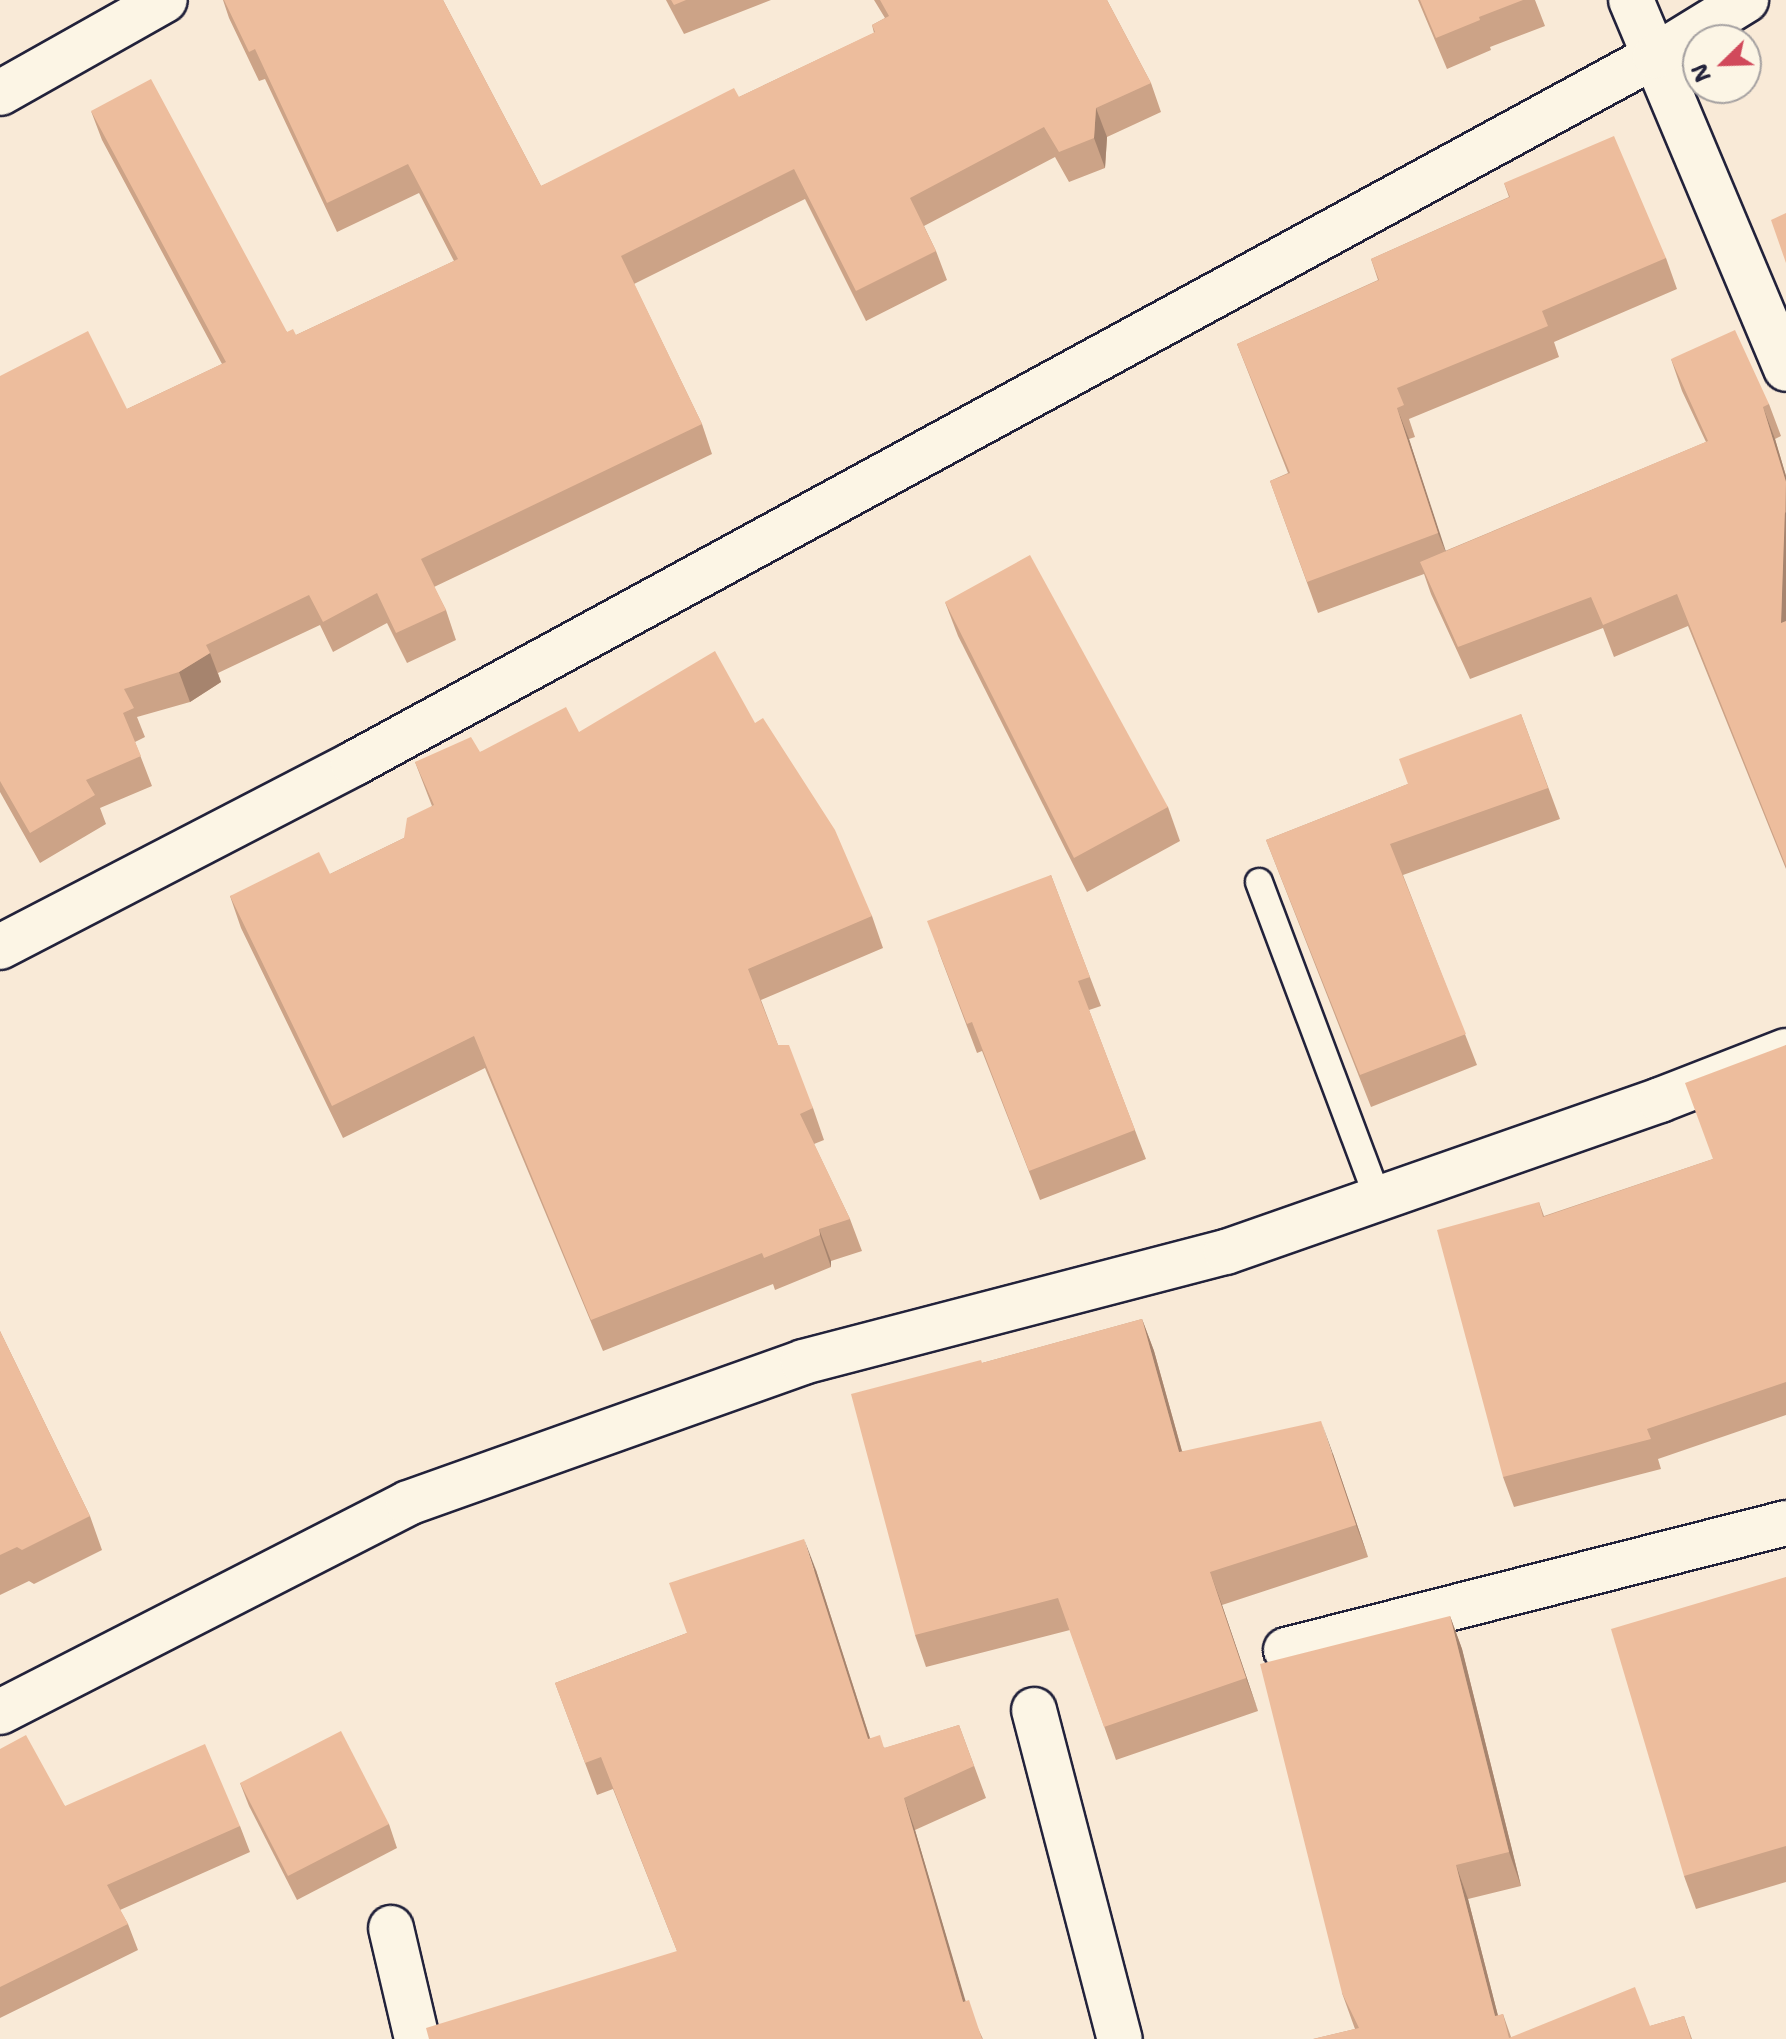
<!DOCTYPE html>
<style>
body{margin:0}
#map{position:relative;width:1786px;height:2039px;overflow:hidden;background:#f9ead7;font-family:"Shantell Sans",sans-serif}
div>[style]{position:absolute}
.roads{filter:drop-shadow(2px 0 #22223b) drop-shadow(-2px 0 #22223b) drop-shadow(0 2px #22223b) drop-shadow(0 -2px #22223b)}
.lane>*{height:26px;margin:-13px;padding:0 13px;transform-origin:13px;border-radius:13px;background:#fcf5e5}
.street>*{height:44px;margin:-22px;padding:0 22px;transform-origin:22px;border-radius:22px;background:#fcf5e5}
.wall>*{inset:0;background:#cca387}
.shaded-wall>*{inset:0;background:#a6846e}
.building>*{inset:0;background:#edbd9d}
span{translate:-50% -50%;white-space:nowrap;text-align:center;line-height:1.15;-webkit-text-stroke:7px #fcf5e5;paint-order:stroke}
.north{position:absolute;left:1682px;top:24px;width:80px;height:80px;box-sizing:border-box;background:#fcf5e5;border:2px solid #a5a1a1;border-radius:50%;rotate:247deg;font-size:22px;font-weight:700;line-height:32px;text-align:center;color:#22223b}
.north::after{content:'';display:block;margin:auto;width:28px;height:36px;background:#d1495b;clip-path:polygon(50% 0,100% 100%,50% 72%,0 100%)}
</style>
<div id="map">
<div class="roads">
<div class="lane">
<div style="left:1259px;top:882px;width:339px;rotate:69.4deg"></div>
</div>
<div class="street">
<div style="left:1631px;top:0;width:400px;rotate:67.2deg"></div>
<div style="left:0;top:93px;width:189px;rotate:-29.4deg"></div>
<div style="left:0;top:947px;width:398px;rotate:-27.4deg"></div>
<div style="left:353px;top:764px;width:1482px;rotate:-28.54deg"></div>
<div style="left:1655px;top:56px;width:107px;rotate:-31.6deg"></div>
<div style="left:1286px;top:1650px;width:516px;rotate:-14.25deg"></div>
<div style="left:1034px;top:1710px;width:340px;rotate:75.4deg"></div>
<div style="left:0;top:1712px;width:458px;rotate:-27.1deg"></div>
<div style="left:408px;top:1503px;width:419px;rotate:-19.6deg"></div>
<div style="left:803px;top:1362px;width:437px;rotate:-14.6deg"></div>
<div style="left:1226px;top:1252px;width:460px;rotate:-19.3deg"></div>
<div style="left:1660px;top:1100px;width:135px;rotate:-21.3deg"></div>
<div style="left:391px;top:1928px;width:114px;rotate:76.8deg"></div>
</div>
</div>
<div class="wall">
<div style="clip-path:polygon(223px 0,443px 0,541px 186px,739px 97px,874px 33px,872px 25px,885px 18px,874px 0,1107px 0,1151px 83px,1161px 112px,1107px 137px,1105px 168px,1069px 182px,1055px 157px,924px 226px,936px 251px,947px 280px,866px 321px,805px 199px,634px 284px,702px 424px,712px 454px,434px 587px,446px 610px,456px 640px,407px 663px,387px 623px,333px 652px,320px 625px,218px 673px,221px 682px,190px 702px,137px 717px,145px 737px,135px 742px,152px 786px,100px 808px,106px 824px,40px 863px,0 792px,0 376px,127px 409px,222px 364px,102px 140px,91px 111px,287px 332px,296px 335px,454px 261px,419px 193px,337px 232px,265px 79px,259px 81px,229px 18px)"></div>
<div style="clip-path:polygon(666px 0,771px 0,684px 34px)"></div>
<div style="clip-path:polygon(1418px 0,1535px 0,1545px 26px,1490px 47px,1491px 50px,1447px 69px)"></div>
<div style="clip-path:polygon(1504px 183px,1666px 258px,1677px 289px,1554px 342px,1559px 357px,1409px 419px,1415px 437px,1409px 439px,1445px 551px,1706px 442px,1682px 391px,1671px 359px,1769px 404px,1781px 436px,1775px 439px,1786px 476px,1786px 869px,1688px 626px,1614px 657px,1603px 628px,1470px 679px,1431px 594px,1424px 574px,1318px 613px,1270px 481px,1288px 473px,1237px 344px,1378px 280px,1371px 259px,1509px 197px)"></div>
<div style="clip-path:polygon(945px 602px,1168px 807px,1180px 841px,1087px 892px,958px 636px)"></div>
<div style="clip-path:polygon(1521px 714px,1560px 819px,1403px 875px,1477px 1065px,1371px 1107px,1266px 840px,1408px 784px)"></div>
<div style="clip-path:polygon(755px 723px,872px 916px,883px 948px,761px 1000px,778px 1045px,813px 1108px,824px 1140px,814px 1144px,850px 1219px,862px 1251px,831px 1261px,831px 1267px,775px 1290px,773px 1284px,603px 1351px,485px 1068px,343px 1138px,241px 928px,230px 896px,330px 874px,404px 838px,432px 806px,415px 762px,480px 752px,579px 732px)"></div>
<div style="clip-path:polygon(1051px 875px,1101px 1006px,1089px 1010px,1146px 1159px,1040px 1200px,982px 1051px,977px 1053px,938px 950px)"></div>
<div style="clip-path:polygon(1786px 1045px,1786px 1415px,1658px 1459px,1661px 1469px,1514px 1507px,1503px 1477px,1539px 1202px,1544px 1216px,1713px 1159px)"></div>
<div style="clip-path:polygon(1142px 1319px,1154px 1351px,1182px 1451px,1333px 1454px,1368px 1557px,1222px 1605px,1258px 1711px,1116px 1760px,1070px 1630px,926px 1667px,915px 1635px,982px 1363px)"></div>
<div style="clip-path:polygon(0 1331px,90px 1516px,102px 1550px,34px 1584px,29px 1581px,0 1595px)"></div>
<div style="clip-path:polygon(816px 1570px,870px 1738px,885px 1748px,959px 1725px,986px 1798px,915px 1830px,965px 2001px,983px 2039px,677px 1951px,613px 1789px,597px 1795px,555px 1683px,687px 1633px)"></div>
<div style="clip-path:polygon(1786px 1577px,1786px 1882px,1696px 1909px,1684px 1876px)"></div>
<div style="clip-path:polygon(1450px 1616px,1462px 1649px,1521px 1886px,1468px 1899px,1498px 2016px,1503px 2014px,1511px 2037px,1650px 2026px,1684px 2016px,1692px 2039px,1313px 2039px,1355px 2029px,1342px 1993px)"></div>
<div style="clip-path:polygon(0 1749px,65px 1806px,240px 1826px,250px 1852px,120px 1910px,128px 1924px,138px 1950px,0 2018px)"></div>
<div style="clip-path:polygon(240px 1783px,389px 1824px,397px 1848px,297px 1900px,249px 1806px)"></div>
</div>
<div class="shaded-wall">
<div style="clip-path:polygon(1096px 108px,1107px 137px,1105px 168px,1094px 138px)"></div>
<div style="clip-path:polygon(1763px 407px,1775px 439px,1786px 476px,1786px 482px)"></div>
<div style="clip-path:polygon(1397px 408px,1409px 439px,1450px 564px,1438px 533px)"></div>
<div style="clip-path:polygon(1786px 512px,1786px 636px,1781px 623px,1784px 514px)"></div>
<div style="clip-path:polygon(210px 653px,221px 682px,190px 702px,179px 672px)"></div>
<div style="clip-path:polygon(819px 1229px,831px 1261px,831px 1267px,820px 1235px)"></div>
<div style="clip-path:polygon(1142px 1319px,1154px 1351px,1191px 1484px,1179px 1452px)"></div>
<div style="clip-path:polygon(1321px 1421px,1333px 1454px,1368px 1557px,1356px 1525px)"></div>
<div style="clip-path:polygon(804px 1539px,816px 1570px,880px 1770px,868px 1739px)"></div>
<div style="clip-path:polygon(1210px 1572px,1222px 1605px,1258px 1711px,1246px 1678px)"></div>
<div style="clip-path:polygon(1450px 1616px,1462px 1649px,1521px 1886px,1509px 1852px)"></div>
<div style="clip-path:polygon(904px 1798px,915px 1830px,975px 2033px,963px 2002px)"></div>
<div style="clip-path:polygon(1456px 1865px,1468px 1899px,1504px 2039px,1495px 2016px)"></div>
</div>
<div class="building">
<div style="clip-path:polygon(224px 0,443px 0,541px 186px,734px 88px,739px 97px,875px 32px,872px 25px,889px 16px,880px 0,1107px 0,1151px 83px,1096px 108px,1094px 138px,1059px 152px,1044px 127px,910px 198px,936px 251px,856px 291px,794px 169px,621px 256px,702px 424px,421px 559px,446px 610px,396px 633px,377px 593px,323px 622px,309px 595px,206px 645px,210px 653px,179px 672px,124px 689px,134px 708px,123px 713px,141px 756px,86px 780px,95px 795px,30px 833px,0 781px,0 376px,88px 331px,127px 409px,226px 362px,91px 111px,151px 79px,287px 332px,293px 329px,296px 335px,458px 259px,408px 164px,327px 203px,255px 49px,249px 52px)"></div>
<div style="clip-path:polygon(671px 0,686px 0,674px 5px)"></div>
<div style="clip-path:polygon(1420px 0,1523px 0,1479px 17px,1480px 20px,1436px 38px)"></div>
<div style="clip-path:polygon(1614px 136px,1666px 258px,1542px 311px,1548px 326px,1397px 388px,1404px 405px,1397px 408px,1438px 533px,1307px 582px,1270px 481px,1290px 473px,1237px 344px,1379px 280px,1371px 259px,1510px 197px,1504px 183px)"></div>
<div style="clip-path:polygon(1786px 213px,1786px 263px,1771px 220px)"></div>
<div style="clip-path:polygon(1735px 330px,1769px 404px,1763px 407px,1786px 482px,1781px 623px,1786px 621px,1786px 866px,1677px 594px,1603px 625px,1591px 597px,1458px 647px,1420px 562px,1708px 441px,1671px 359px)"></div>
<div style="clip-path:polygon(1030px 555px,1168px 807px,1074px 858px,945px 602px)"></div>
<div style="clip-path:polygon(715px 651px,755px 723px,763px 718px,835px 830px,872px 916px,748px 969px,778px 1045px,789px 1045px,813px 1108px,800px 1114px,850px 1219px,819px 1229px,820px 1235px,764px 1258px,762px 1253px,591px 1320px,474px 1036px,332px 1106px,230px 896px,319px 852px,330px 874px,404px 838px,407px 818px,434px 805px,415px 762px,471px 737px,480px 752px,566px 707px,579px 732px)"></div>
<div style="clip-path:polygon(1521px 714px,1548px 788px,1390px 844px,1466px 1034px,1360px 1075px,1266px 840px,1408px 784px,1399px 759px)"></div>
<div style="clip-path:polygon(1051px 875px,1090px 977px,1078px 981px,1135px 1130px,1029px 1171px,972px 1022px,967px 1024px,927px 921px)"></div>
<div style="clip-path:polygon(1786px 1045px,1786px 1382px,1647px 1429px,1651px 1439px,1503px 1477px,1437px 1230px,1539px 1202px,1543px 1217px,1713px 1159px,1685px 1083px)"></div>
<div style="clip-path:polygon(1142px 1319px,1179px 1452px,1321px 1421px,1356px 1525px,1210px 1572px,1246px 1678px,1104px 1727px,1058px 1598px,915px 1635px,851px 1394px,981px 1360px,982px 1363px)"></div>
<div style="clip-path:polygon(0 1331px,90px 1516px,22px 1550px,17px 1547px,0 1555px)"></div>
<div style="clip-path:polygon(804px 1539px,868px 1739px,880px 1735px,884px 1748px,959px 1725px,974px 1766px,904px 1798px,963px 2002px,969px 2000px,982px 2039px,429px 2039px,426px 2028px,677px 1951px,601px 1757px,585px 1763px,555px 1683px,687px 1633px,669px 1583px)"></div>
<div style="clip-path:polygon(1786px 1577px,1786px 1846px,1684px 1876px,1611px 1629px)"></div>
<div style="clip-path:polygon(1450px 1616px,1509px 1852px,1456px 1865px,1495px 2016px,1503px 2014px,1509px 2038px,1635px 1987px,1650px 2026px,1684px 2016px,1691px 2039px,1313px 2039px,1359px 2028px,1342px 1993px,1260px 1664px)"></div>
<div style="clip-path:polygon(341px 1731px,389px 1824px,288px 1876px,240px 1783px)"></div>
<div style="clip-path:polygon(26px 1735px,65px 1806px,205px 1744px,240px 1826px,107px 1885px,128px 1924px,0 1987px,0 1749px)"></div>
</div>
<div class="north">N</div>
</div>
